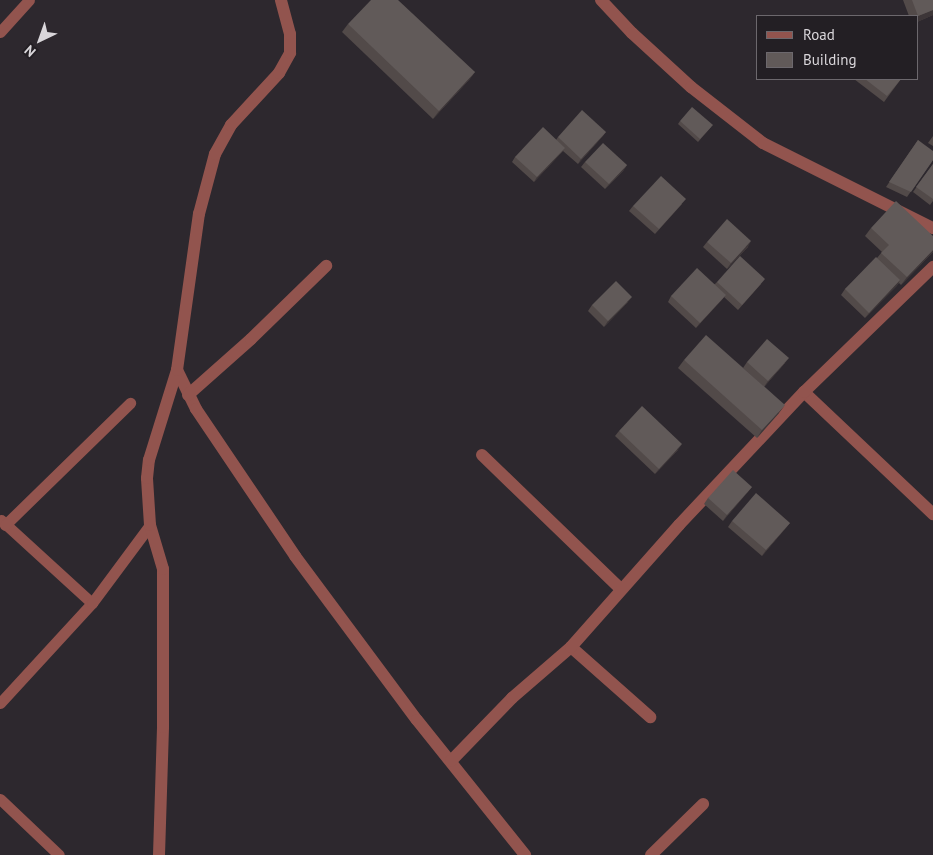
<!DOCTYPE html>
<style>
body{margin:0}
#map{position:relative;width:933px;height:855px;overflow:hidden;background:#2d282e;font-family:"PT Sans",sans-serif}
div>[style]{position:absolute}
.service>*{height:11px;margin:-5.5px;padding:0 5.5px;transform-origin:5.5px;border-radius:5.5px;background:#92544e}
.minor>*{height:12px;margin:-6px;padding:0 6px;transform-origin:6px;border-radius:6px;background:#92544e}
.tertiary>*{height:12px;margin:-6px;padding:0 6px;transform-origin:6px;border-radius:6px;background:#92544e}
.wall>*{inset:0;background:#524a49}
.shaded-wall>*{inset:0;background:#3d3638}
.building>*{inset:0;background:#615a59}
span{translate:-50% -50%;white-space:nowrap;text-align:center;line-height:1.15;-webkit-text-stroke:4px #231f24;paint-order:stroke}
.legend{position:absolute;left:756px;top:15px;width:162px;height:65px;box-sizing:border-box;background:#231f24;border:1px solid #6c686d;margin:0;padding:6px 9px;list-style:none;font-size:15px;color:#d9d6da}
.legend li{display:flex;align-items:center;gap:10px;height:25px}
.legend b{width:25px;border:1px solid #6c686d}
.north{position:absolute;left:15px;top:15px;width:50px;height:50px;-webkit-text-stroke:4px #231f24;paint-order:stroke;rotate:222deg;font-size:14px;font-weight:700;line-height:20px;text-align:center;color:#d9d6da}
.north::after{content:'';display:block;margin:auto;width:18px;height:22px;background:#d9d6da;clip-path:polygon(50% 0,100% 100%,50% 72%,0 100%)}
</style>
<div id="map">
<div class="service">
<div style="left:0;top:32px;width:43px;rotate:-47.8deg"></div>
<div style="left:1px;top:520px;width:123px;rotate:42.4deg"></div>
<div style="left:5px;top:525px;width:175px;rotate:-44.3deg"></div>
<div style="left:0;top:703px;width:136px;rotate:-47.4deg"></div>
<div style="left:92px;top:603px;width:97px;rotate:-53.4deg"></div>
<div style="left:0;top:799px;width:81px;rotate:43.5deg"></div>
</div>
<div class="minor">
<div style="left:601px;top:0;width:45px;rotate:46.8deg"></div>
<div style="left:632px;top:33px;width:80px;rotate:42.5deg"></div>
<div style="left:691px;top:87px;width:91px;rotate:37.9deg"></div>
<div style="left:763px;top:143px;width:190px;rotate:26.6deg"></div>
<div style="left:177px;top:370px;width:43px;rotate:64deg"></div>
<div style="left:196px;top:409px;width:177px;rotate:56deg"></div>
<div style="left:295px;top:556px;width:204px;rotate:53.4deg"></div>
<div style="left:417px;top:720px;width:173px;rotate:51.3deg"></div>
<div style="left:804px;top:392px;width:178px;rotate:43.4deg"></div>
<div style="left:188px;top:395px;width:84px;rotate:-41.6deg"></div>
<div style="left:251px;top:339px;width:105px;rotate:-44.2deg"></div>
<div style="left:482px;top:455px;width:193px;rotate:44deg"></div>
<div style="left:571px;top:647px;width:106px;rotate:41.5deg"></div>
<div style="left:451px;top:761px;width:88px;rotate:-45.9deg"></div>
<div style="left:512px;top:698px;width:78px;rotate:-40.8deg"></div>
<div style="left:571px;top:647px;width:163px;rotate:-48.5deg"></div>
<div style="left:679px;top:525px;width:183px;rotate:-46.8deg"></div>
<div style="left:804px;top:392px;width:180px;rotate:-44.1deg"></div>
<div style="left:651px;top:855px;width:73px;rotate:-44.4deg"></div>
</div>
<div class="tertiary">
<div style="left:159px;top:855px;width:128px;rotate:-88.2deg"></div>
<div style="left:163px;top:727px;width:158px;rotate:-90deg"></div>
<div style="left:163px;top:569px;width:46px;rotate:-106.5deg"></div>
<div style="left:150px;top:525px;width:47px;rotate:-93.7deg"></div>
<div style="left:147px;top:478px;width:18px;rotate:-84deg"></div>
<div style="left:149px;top:460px;width:94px;rotate:-72.7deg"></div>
<div style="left:177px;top:370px;width:158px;rotate:-82deg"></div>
<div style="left:199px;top:214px;width:62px;rotate:-75.1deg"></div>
<div style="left:215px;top:154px;width:33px;rotate:-61deg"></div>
<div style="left:231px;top:125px;width:71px;rotate:-47.3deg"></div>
<div style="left:279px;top:73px;width:23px;rotate:-61deg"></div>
<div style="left:290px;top:53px;width:19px;rotate:-90deg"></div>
<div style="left:290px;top:34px;width:35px;rotate:-105deg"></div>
</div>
<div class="wall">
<div style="clip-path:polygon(903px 0,933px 0,933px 15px,917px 22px,917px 16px,909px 16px)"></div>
<div style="clip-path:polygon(348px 24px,475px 72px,469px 80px,433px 119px,342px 32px)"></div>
<div style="clip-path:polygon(854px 79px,901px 79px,884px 102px)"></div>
<div style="clip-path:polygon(680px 121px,711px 127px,698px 142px,678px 124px)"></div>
<div style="clip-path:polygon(606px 132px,602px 137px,578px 164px,563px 151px,534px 182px,512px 162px,515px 157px,556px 140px,558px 137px)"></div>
<div style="clip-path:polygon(933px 136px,933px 146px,928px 143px)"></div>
<div style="clip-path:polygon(918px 140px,933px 160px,907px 197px,886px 187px)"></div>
<div style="clip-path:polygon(585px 162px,627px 165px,623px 171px,605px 189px,581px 167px)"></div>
<div style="clip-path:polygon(933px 164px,933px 201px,930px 205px,913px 192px)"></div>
<div style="clip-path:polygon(682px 204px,655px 234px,629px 211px,633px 206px)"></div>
<div style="clip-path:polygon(871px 228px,933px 236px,933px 252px,901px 285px,899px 283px,865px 318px,841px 295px,845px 289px,877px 258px,882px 252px,865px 236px)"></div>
<div style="clip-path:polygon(707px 242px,748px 247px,727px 269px,703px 247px)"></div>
<div style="clip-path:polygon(717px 282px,761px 284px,738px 310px,724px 297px,696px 328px,668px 302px,671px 296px,715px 284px)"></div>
<div style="clip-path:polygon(628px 302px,604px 327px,588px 311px,592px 305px)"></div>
<div style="clip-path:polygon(684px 360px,779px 413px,757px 438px,678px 368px)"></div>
<div style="clip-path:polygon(747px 362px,785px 363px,764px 387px,743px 368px)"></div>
<div style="clip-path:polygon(619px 431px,678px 450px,655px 474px,615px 436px)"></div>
<div style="clip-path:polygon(752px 487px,723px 521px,704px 504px,708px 498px)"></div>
<div style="clip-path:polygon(732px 521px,790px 523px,762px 556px,728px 527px)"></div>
</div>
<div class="shaded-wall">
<div style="clip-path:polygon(933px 10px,933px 15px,917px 22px,917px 18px,918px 16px)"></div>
<div style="clip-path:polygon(475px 72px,469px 80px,433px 119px,439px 111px)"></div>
<div style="clip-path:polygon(606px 132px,602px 137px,578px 164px,581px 159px)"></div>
<div style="clip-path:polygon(565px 148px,561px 153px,534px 182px,537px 177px)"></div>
<div style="clip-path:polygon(627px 165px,623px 171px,605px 189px,609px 184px)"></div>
<div style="clip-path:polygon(751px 241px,748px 247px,727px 269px,731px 263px)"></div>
<div style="clip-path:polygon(933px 250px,933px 252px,901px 285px,907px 277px)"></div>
<div style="clip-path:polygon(900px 280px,897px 286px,865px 318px,869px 313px)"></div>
<div style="clip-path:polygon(726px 295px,722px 300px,696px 328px,700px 323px)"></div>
<div style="clip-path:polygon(632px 297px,628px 302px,604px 327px,608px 321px)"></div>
<div style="clip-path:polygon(789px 358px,785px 363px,764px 387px,768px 381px)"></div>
<div style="clip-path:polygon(785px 405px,779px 413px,757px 438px,762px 430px)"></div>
<div style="clip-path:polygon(682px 444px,678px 450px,655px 474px,659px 469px)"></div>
<div style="clip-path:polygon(752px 487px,748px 492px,723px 521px,727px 515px)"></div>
<div style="clip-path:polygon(790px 523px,786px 528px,762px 556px,766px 550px)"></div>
</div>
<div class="building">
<div style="clip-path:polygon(371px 0,398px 0,475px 72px,439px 111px,348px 24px)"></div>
<div style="clip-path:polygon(912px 0,933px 0,933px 10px,918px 16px)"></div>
<div style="clip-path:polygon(865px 79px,901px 79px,887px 96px)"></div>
<div style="clip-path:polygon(692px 107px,713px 125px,700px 139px,680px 121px)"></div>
<div style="clip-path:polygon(582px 110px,606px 132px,581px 159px,558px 137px)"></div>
<div style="clip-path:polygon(543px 127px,565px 148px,537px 177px,515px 157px)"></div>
<div style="clip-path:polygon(918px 140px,933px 151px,933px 160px,911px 192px,889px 182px)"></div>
<div style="clip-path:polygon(603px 143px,627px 165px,609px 184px,585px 162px)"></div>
<div style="clip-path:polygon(933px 164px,933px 199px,916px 187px)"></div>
<div style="clip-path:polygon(661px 176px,686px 199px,659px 229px,633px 206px)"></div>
<div style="clip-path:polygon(896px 201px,933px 236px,933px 250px,907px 277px,881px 253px,889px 245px,871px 228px)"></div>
<div style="clip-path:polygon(727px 219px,751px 241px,731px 263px,707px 242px)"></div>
<div style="clip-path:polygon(740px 256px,765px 279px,742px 305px,717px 282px)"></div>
<div style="clip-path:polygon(876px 257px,900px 280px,869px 313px,845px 289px)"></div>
<div style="clip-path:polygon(697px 268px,726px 295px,700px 323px,671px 296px)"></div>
<div style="clip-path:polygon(616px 281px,632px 297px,608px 321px,592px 305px)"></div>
<div style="clip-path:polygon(706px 335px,785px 405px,762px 430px,684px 360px)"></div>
<div style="clip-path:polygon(767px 339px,789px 358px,768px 381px,747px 362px)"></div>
<div style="clip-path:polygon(642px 406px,682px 444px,659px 469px,619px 431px)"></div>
<div style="clip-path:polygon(733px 470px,752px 487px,727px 515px,708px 498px)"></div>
<div style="clip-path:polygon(756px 493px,790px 523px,766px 550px,732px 521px)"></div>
</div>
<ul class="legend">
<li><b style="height:6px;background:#92544e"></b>Road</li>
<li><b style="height:14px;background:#615a59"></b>Building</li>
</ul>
<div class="north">N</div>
</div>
